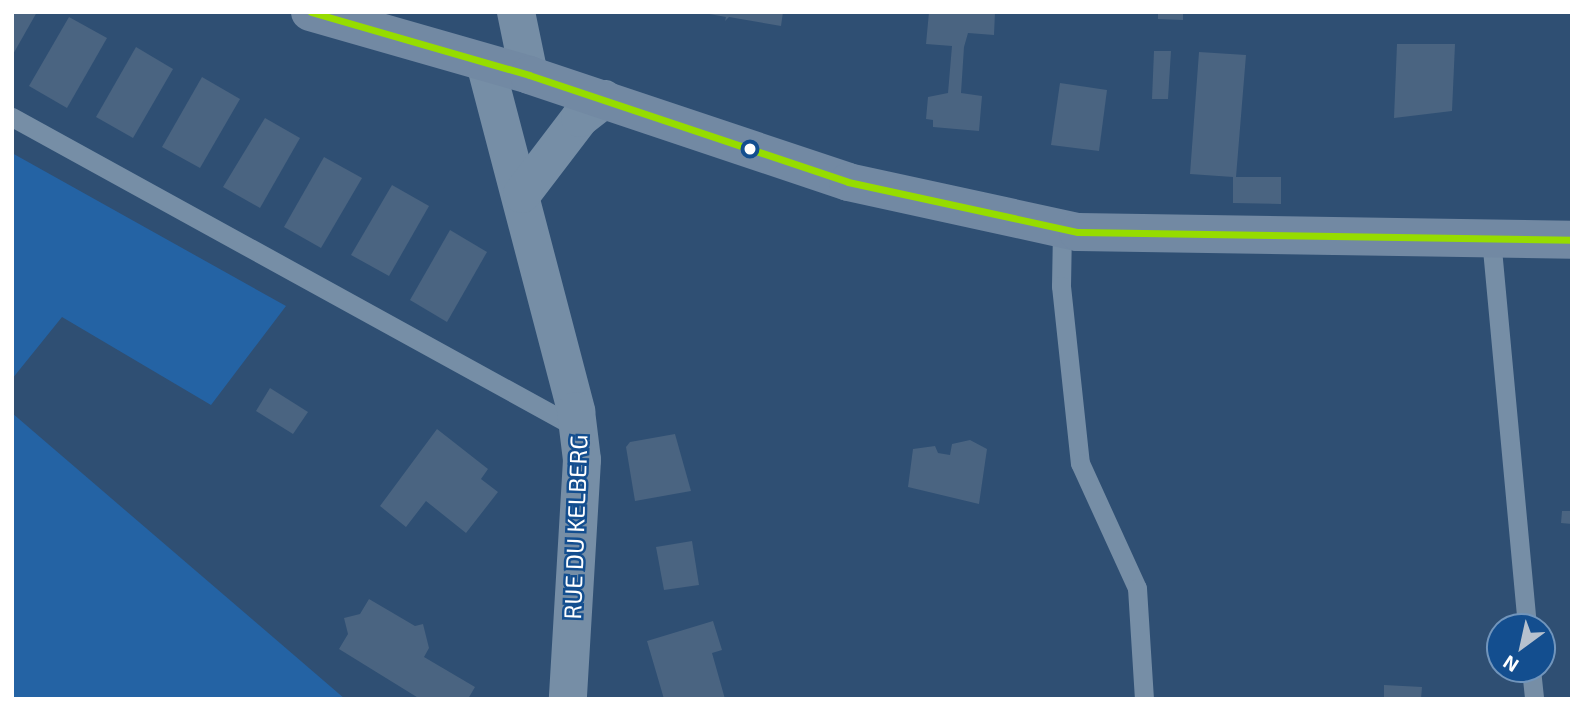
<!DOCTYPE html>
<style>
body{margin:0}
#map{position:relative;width:1584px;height:711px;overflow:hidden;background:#2f4f73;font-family:"Exo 2",sans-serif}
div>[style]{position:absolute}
.green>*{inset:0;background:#2463a4}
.building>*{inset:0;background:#4a6481}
.lane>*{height:19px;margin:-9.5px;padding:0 9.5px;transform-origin:9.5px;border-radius:9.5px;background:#768ea6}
.street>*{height:38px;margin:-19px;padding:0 19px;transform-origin:19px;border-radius:19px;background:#768ea6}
.secondary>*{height:38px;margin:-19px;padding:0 19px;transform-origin:19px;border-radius:19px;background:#7289a3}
.bus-1>*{height:7px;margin:-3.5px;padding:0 3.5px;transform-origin:3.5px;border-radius:3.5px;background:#96dc00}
.dots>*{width:19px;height:19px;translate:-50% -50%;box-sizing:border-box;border:4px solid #134e8f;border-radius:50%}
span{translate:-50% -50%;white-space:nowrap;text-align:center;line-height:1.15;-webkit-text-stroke:5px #134e8f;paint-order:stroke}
.street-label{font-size:24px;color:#fff}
.frame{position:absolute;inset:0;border:14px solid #fff;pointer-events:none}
.north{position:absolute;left:1486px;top:613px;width:70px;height:70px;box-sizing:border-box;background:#134e8f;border:2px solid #7195bc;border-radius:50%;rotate:213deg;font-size:19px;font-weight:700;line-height:28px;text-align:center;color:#fff}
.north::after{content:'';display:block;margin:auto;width:24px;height:32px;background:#b6c1ce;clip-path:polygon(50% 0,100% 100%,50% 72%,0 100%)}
</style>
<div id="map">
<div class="green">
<div style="clip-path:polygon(12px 153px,286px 306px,211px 405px,62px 317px,12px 379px)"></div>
<div style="clip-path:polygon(12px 413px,345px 699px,12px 699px)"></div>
</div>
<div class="building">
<div style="clip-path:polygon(12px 12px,37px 12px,12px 56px)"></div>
<div style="clip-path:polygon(698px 12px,783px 12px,781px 26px,729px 17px,725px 21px,726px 17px)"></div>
<div style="clip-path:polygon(929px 12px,995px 12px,994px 35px,968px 33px,964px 47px,961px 93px,982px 96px,979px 131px,933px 127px,933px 120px,926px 119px,928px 97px,948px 93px,952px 46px,926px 44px)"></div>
<div style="clip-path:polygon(1158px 12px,1183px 12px,1183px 20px,1158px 19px)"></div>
<div style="clip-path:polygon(69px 17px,107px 38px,67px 108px,29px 86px)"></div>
<div style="clip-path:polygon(1397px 44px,1455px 44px,1452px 111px,1394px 118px)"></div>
<div style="clip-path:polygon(136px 47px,173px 69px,133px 138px,96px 117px)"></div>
<div style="clip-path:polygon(1154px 51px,1171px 51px,1168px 99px,1152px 99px)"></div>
<div style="clip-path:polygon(1199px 52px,1246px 55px,1236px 177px,1281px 177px,1281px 204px,1233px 203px,1233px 177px,1190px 174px)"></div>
<div style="clip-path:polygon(202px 77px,240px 99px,200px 168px,162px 147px)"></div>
<div style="clip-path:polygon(1060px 83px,1107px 90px,1099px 151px,1051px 145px)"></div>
<div style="clip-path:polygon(265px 118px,300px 138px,260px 208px,223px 187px)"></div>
<div style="clip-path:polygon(324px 157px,362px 178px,321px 248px,284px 227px)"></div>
<div style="clip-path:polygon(392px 185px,429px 206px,389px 276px,351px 255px)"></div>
<div style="clip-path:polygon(450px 230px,487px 252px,447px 322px,410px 300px)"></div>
<div style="clip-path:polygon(270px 388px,308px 412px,293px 434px,256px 411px)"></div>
<div style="clip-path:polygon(437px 429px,488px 469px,481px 479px,498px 492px,466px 533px,426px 501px,406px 527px,380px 506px)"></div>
<div style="clip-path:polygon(675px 434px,691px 491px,635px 501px,626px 447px,630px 442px)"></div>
<div style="clip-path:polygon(970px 440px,987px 449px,979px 504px,908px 487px,913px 449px,935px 446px,938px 453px,950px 455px,952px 444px)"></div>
<div style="clip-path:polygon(1562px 511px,1572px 511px,1572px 524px,1561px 523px)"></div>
<div style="clip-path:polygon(692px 541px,699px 585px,664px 590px,656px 547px)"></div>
<div style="clip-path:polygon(369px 599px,415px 626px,423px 624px,429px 648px,424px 657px,475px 687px,468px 699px,420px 699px,339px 649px,348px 634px,344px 618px,360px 614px)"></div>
<div style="clip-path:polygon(713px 621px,722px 650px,712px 653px,725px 699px,664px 699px,647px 641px)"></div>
<div style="clip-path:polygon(1384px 685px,1422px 687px,1421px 699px,1384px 699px)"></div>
</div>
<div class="lane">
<div style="left:12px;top:117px;width:647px;rotate:28.82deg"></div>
<div style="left:1062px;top:229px;width:57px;rotate:91deg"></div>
<div style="left:1061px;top:286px;width:178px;rotate:83.9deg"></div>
<div style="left:1080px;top:463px;width:137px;rotate:65.5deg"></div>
<div style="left:1137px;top:588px;width:111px;rotate:86.4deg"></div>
<div style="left:1491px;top:238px;width:391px;rotate:84.7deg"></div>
<div style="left:1531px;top:669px;width:30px;rotate:84deg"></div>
</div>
<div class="street">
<div style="left:516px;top:12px;width:64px;rotate:78.3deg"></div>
<div style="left:485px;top:63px;width:360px;rotate:75.3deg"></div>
<div style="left:576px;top:411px;width:49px;rotate:83deg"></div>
<div style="left:582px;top:460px;width:239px;rotate:93.4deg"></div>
<div style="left:522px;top:194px;width:96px;rotate:-52.7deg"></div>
<div style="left:580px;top:118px;width:31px;rotate:-38deg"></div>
</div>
<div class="secondary">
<div style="left:310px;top:12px;width:228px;rotate:16deg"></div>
<div style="left:529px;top:75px;width:336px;rotate:18.5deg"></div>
<div style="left:848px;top:182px;width:235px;rotate:12.3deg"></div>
<div style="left:1078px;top:232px;width:494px;rotate:0.9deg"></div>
</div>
<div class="bus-1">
<div style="left:311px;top:12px;width:227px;rotate:16.1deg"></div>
<div style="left:529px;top:75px;width:336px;rotate:18.5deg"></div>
<div style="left:848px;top:182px;width:235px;rotate:12.3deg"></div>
<div style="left:1078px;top:232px;width:494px;rotate:0.9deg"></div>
</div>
<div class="dots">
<div style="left:750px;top:149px;background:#fff"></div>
</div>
<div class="street-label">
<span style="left:575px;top:527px;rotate:-88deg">RUE DU KELBERG</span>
</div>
<div class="frame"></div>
<div class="north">N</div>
</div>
